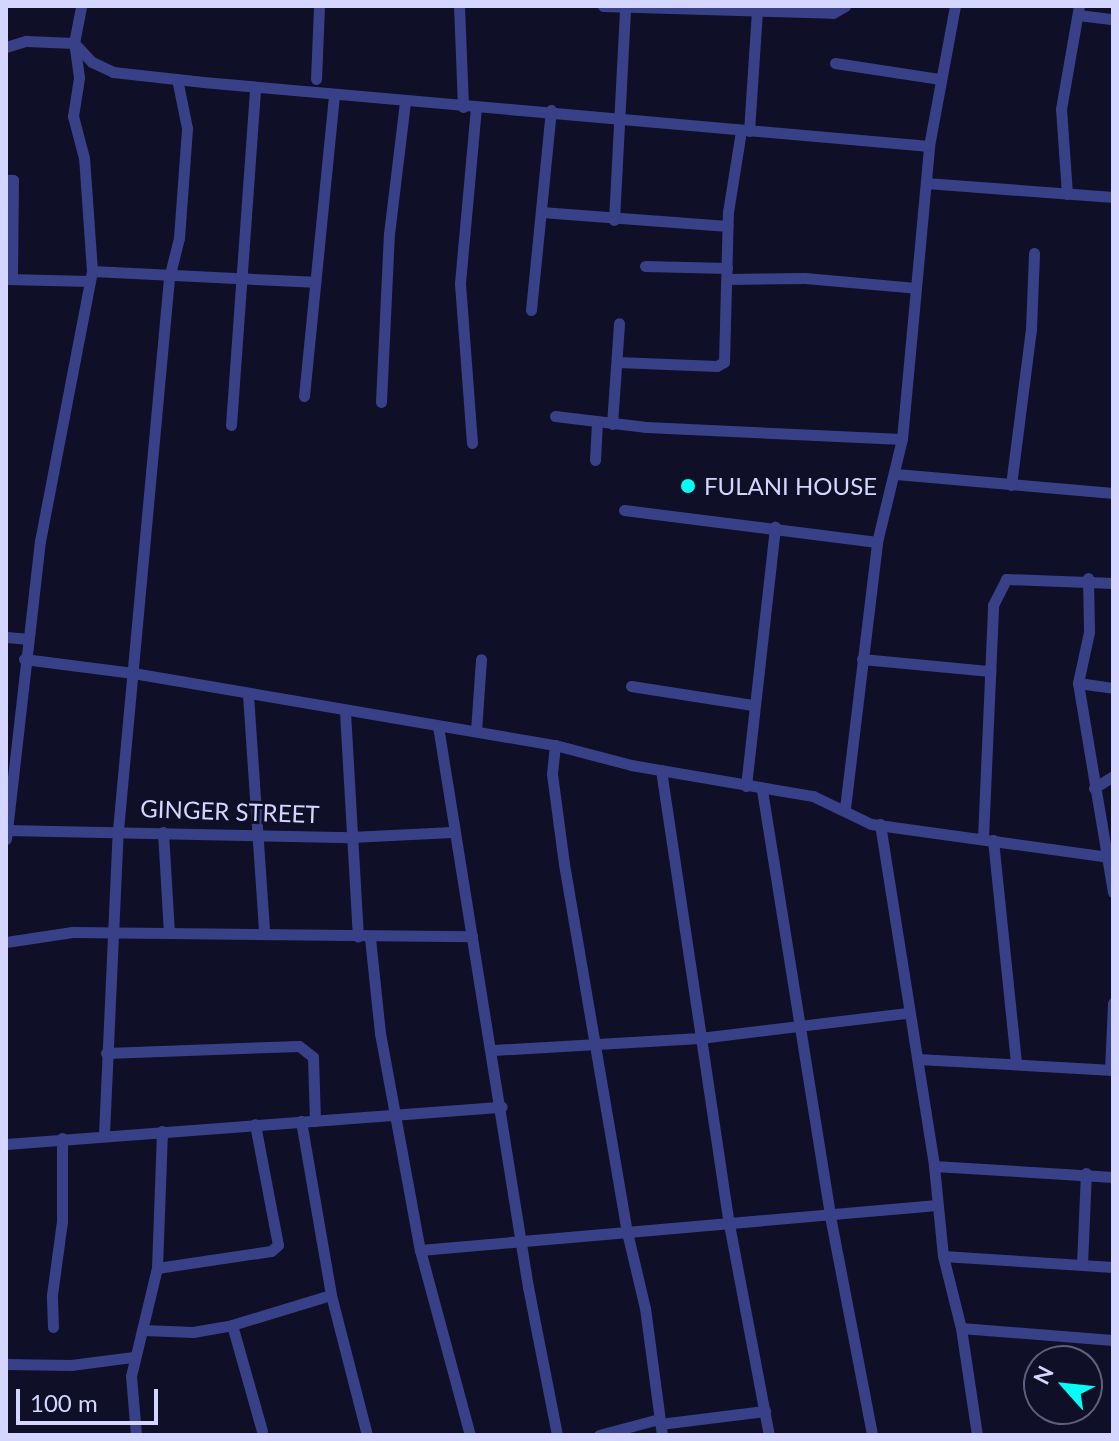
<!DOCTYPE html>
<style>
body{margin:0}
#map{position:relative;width:1119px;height:1441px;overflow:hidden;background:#0f0f27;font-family:Lato,sans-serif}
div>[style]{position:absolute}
.street>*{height:11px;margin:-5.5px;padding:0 5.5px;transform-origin:5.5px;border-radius:5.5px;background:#384088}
.dots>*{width:22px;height:22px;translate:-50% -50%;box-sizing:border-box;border:4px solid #0f0f27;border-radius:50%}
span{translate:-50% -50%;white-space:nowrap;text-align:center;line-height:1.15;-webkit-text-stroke:6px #0f0f27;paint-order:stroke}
.poi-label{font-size:24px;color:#d5d6ff}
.left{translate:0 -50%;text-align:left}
.street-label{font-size:24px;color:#d5d6ff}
.frame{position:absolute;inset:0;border:8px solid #d5d6ff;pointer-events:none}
.north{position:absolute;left:1023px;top:1345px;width:80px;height:80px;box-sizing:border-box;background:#0f0f27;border:2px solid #5e5f7d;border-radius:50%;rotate:297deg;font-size:22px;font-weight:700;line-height:32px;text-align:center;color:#d5d6ff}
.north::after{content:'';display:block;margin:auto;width:28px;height:36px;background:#01fff6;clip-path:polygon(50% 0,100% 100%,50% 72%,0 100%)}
.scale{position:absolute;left:16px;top:1389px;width:142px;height:36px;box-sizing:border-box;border:4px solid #d5d6ff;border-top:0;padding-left:10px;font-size:24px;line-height:28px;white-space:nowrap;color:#d5d6ff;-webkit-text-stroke:6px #0f0f27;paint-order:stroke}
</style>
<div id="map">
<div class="street">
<div style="left:459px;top:6px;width:101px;rotate:87.7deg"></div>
<div style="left:603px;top:6px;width:230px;rotate:1.7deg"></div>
<div style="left:833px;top:13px;width:14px;rotate:-30deg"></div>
<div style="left:1078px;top:15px;width:35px;rotate:7deg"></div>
<div style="left:6px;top:47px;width:21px;rotate:-17deg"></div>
<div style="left:26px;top:41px;width:48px;rotate:2.4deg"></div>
<div style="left:74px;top:43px;width:26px;rotate:47deg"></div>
<div style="left:92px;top:62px;width:23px;rotate:25deg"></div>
<div style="left:113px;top:72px;width:91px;rotate:6.3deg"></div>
<div style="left:203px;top:82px;width:729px;rotate:5.04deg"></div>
<div style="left:835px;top:63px;width:105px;rotate:8.7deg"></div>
<div style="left:316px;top:79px;width:73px;rotate:-87.6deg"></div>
<div style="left:749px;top:131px;width:119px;rotate:-86.2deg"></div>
<div style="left:6px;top:180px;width:7px"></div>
<div style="left:13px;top:180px;width:99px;rotate:90.6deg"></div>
<div style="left:926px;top:183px;width:188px;rotate:4.3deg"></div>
<div style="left:1067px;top:194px;width:85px;rotate:-94deg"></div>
<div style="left:1061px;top:109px;width:105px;rotate:-80.1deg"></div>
<div style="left:541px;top:212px;width:187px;rotate:4.3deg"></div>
<div style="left:614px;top:220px;width:213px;rotate:-87deg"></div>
<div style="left:645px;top:266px;width:82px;rotate:1.4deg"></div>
<div style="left:92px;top:271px;width:222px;rotate:2.8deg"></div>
<div style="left:7px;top:279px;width:83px;rotate:1.4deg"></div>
<div style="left:727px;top:279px;width:78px;rotate:-0.7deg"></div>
<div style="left:805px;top:278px;width:111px;rotate:5.1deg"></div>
<div style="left:531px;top:310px;width:201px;rotate:-84.3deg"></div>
<div style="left:617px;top:362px;width:100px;rotate:2.3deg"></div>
<div style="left:717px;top:366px;width:8px;rotate:-30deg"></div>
<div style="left:724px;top:362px;width:150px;rotate:-88.5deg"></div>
<div style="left:728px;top:212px;width:82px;rotate:-80.9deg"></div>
<div style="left:304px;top:396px;width:301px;rotate:-84.3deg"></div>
<div style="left:381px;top:402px;width:168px;rotate:-87.3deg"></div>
<div style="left:389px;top:234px;width:134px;rotate:-83.1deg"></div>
<div style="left:555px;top:416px;width:92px;rotate:6.9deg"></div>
<div style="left:646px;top:427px;width:256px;rotate:2.7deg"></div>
<div style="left:612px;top:424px;width:101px;rotate:-86deg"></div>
<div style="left:231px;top:425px;width:339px;rotate:-85.9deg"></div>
<div style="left:472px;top:443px;width:160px;rotate:-94.3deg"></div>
<div style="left:460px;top:283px;width:176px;rotate:-84.8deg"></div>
<div style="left:595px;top:460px;width:37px;rotate:-87deg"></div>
<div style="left:896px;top:474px;width:218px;rotate:5deg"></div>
<div style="left:1011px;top:485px;width:157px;rotate:-82.7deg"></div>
<div style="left:1031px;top:329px;width:76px;rotate:-87.7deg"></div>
<div style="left:624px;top:510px;width:255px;rotate:7.2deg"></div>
<div style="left:1088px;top:578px;width:54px;rotate:88.9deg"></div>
<div style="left:1089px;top:632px;width:52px;rotate:102.2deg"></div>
<div style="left:1078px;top:683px;width:212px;rotate:80.5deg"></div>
<div style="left:6px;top:637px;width:21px;rotate:5deg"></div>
<div style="left:24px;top:659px;width:110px;rotate:7.3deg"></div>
<div style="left:133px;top:673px;width:428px;rotate:9.7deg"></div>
<div style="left:555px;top:745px;width:79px;rotate:14.7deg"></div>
<div style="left:631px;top:765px;width:185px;rotate:9.7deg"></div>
<div style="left:813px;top:796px;width:64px;rotate:25.8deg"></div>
<div style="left:871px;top:824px;width:241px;rotate:7.9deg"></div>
<div style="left:862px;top:659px;width:129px;rotate:5.4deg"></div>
<div style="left:1078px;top:683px;width:35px;rotate:8deg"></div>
<div style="left:631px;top:686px;width:123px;rotate:8.9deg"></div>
<div style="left:248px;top:695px;width:238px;rotate:86.1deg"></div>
<div style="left:345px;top:712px;width:225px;rotate:86.7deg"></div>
<div style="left:438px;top:726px;width:568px;rotate:80.89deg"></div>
<div style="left:528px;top:1287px;width:151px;rotate:78.9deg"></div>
<div style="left:476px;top:731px;width:72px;rotate:-86deg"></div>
<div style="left:555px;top:745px;width:29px;rotate:96deg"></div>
<div style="left:552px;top:774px;width:91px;rotate:82.4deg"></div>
<div style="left:564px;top:864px;width:373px;rotate:80.3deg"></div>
<div style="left:627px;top:1232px;width:78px;rotate:76.7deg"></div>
<div style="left:645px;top:1308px;width:128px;rotate:82.4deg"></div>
<div style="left:661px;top:770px;width:459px;rotate:81.5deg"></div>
<div style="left:729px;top:1224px;width:215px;rotate:79.3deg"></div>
<div style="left:746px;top:786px;width:261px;rotate:-83.6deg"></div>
<div style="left:1094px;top:788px;width:22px;rotate:-32deg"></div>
<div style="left:762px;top:790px;width:431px;rotate:80.9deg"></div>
<div style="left:830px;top:1216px;width:223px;rotate:79.1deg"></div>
<div style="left:845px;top:808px;width:268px;rotate:-83.1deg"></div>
<div style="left:877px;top:542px;width:106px;rotate:-76.4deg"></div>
<div style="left:902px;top:439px;width:294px;rotate:-84.7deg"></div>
<div style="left:929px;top:146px;width:142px;rotate:-79.5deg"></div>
<div style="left:880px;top:824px;width:346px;rotate:81deg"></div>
<div style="left:934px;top:1166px;width:90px;rotate:84.3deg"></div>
<div style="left:943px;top:1256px;width:74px;rotate:76deg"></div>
<div style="left:961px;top:1328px;width:108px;rotate:81.5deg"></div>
<div style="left:6px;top:830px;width:345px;rotate:1.2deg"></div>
<div style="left:351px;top:837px;width:101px;rotate:-2.8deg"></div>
<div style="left:163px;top:832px;width:101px;rotate:86.6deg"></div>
<div style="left:983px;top:838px;width:233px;rotate:-87.5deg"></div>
<div style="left:993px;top:605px;width:29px;rotate:-63deg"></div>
<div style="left:1006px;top:579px;width:107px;rotate:2.1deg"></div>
<div style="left:6px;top:839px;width:300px;rotate:-83.5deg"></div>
<div style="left:40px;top:541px;width:275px;rotate:-79.1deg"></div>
<div style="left:92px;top:271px;width:113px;rotate:-94deg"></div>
<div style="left:84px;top:158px;width:43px;rotate:-104.7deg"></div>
<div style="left:73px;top:116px;width:39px;rotate:-81deg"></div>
<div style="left:79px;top:77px;width:34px;rotate:-98deg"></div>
<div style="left:74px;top:43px;width:38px;rotate:-79deg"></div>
<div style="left:993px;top:840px;width:224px;rotate:84.1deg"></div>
<div style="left:370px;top:938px;width:96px;rotate:84deg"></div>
<div style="left:380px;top:1033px;width:221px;rotate:79.6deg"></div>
<div style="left:420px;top:1250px;width:192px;rotate:74.9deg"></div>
<div style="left:6px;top:942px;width:67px;rotate:-8.6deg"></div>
<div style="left:72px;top:932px;width:400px;rotate:0.6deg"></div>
<div style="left:493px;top:1050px;width:207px;rotate:-3.3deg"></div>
<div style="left:700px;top:1038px;width:209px;rotate:-6.9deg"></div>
<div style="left:106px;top:1053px;width:193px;rotate:-2.1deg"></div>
<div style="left:299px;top:1046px;width:18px;rotate:38deg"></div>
<div style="left:313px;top:1057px;width:64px;rotate:88.2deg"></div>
<div style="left:918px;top:1059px;width:195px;rotate:3.2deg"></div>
<div style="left:1110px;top:1070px;width:67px;rotate:-87.4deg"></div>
<div style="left:301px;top:1121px;width:177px;rotate:80.2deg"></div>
<div style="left:331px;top:1295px;width:145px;rotate:75.6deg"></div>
<div style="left:104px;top:1134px;width:304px;rotate:-87.4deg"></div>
<div style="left:118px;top:830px;width:554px;rotate:-84.72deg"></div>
<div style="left:169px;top:278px;width:41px;rotate:-76deg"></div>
<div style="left:179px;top:238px;width:110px;rotate:-85.8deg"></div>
<div style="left:187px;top:128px;width:50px;rotate:-101.5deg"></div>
<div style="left:6px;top:1144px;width:497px;rotate:-4.3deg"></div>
<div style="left:934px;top:1166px;width:179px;rotate:3.5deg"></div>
<div style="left:420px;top:1250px;width:519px;rotate:-4.97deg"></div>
<div style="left:943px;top:1256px;width:170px;rotate:3.7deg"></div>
<div style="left:1082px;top:1264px;width:91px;rotate:-87.5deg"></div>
<div style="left:157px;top:1268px;width:115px;rotate:-8.5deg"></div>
<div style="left:271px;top:1251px;width:9px;rotate:-41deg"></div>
<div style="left:278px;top:1245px;width:123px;rotate:-100.8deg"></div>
<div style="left:232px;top:1325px;width:110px;rotate:74.2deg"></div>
<div style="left:53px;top:1327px;width:32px;rotate:-92deg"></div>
<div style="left:52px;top:1295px;width:75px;rotate:-82.3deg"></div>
<div style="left:62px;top:1221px;width:83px;rotate:-90deg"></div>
<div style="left:961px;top:1328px;width:152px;rotate:4.5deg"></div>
<div style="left:144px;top:1330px;width:49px;rotate:2.3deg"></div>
<div style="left:193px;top:1332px;width:40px;rotate:-10deg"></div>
<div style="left:232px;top:1325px;width:103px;rotate:-16.9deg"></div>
<div style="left:6px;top:1364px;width:65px;rotate:0.9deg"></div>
<div style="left:71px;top:1365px;width:63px;rotate:-7.4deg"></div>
<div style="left:660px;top:1424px;width:106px;rotate:-7.1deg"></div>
<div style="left:136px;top:1435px;width:59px;rotate:-94.8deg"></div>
<div style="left:131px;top:1376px;width:111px;rotate:-76.5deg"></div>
<div style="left:157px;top:1268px;width:137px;rotate:-87.9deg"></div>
<div style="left:599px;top:1435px;width:62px;rotate:-14.9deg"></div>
</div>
<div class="dots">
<div style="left:688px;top:486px;background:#01fff6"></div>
</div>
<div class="poi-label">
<span class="left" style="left:704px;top:486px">FULANI HOUSE</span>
</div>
<div class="street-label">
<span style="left:230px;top:811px;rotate:2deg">GINGER STREET</span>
</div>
<div class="frame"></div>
<div class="north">N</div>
<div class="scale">100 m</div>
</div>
